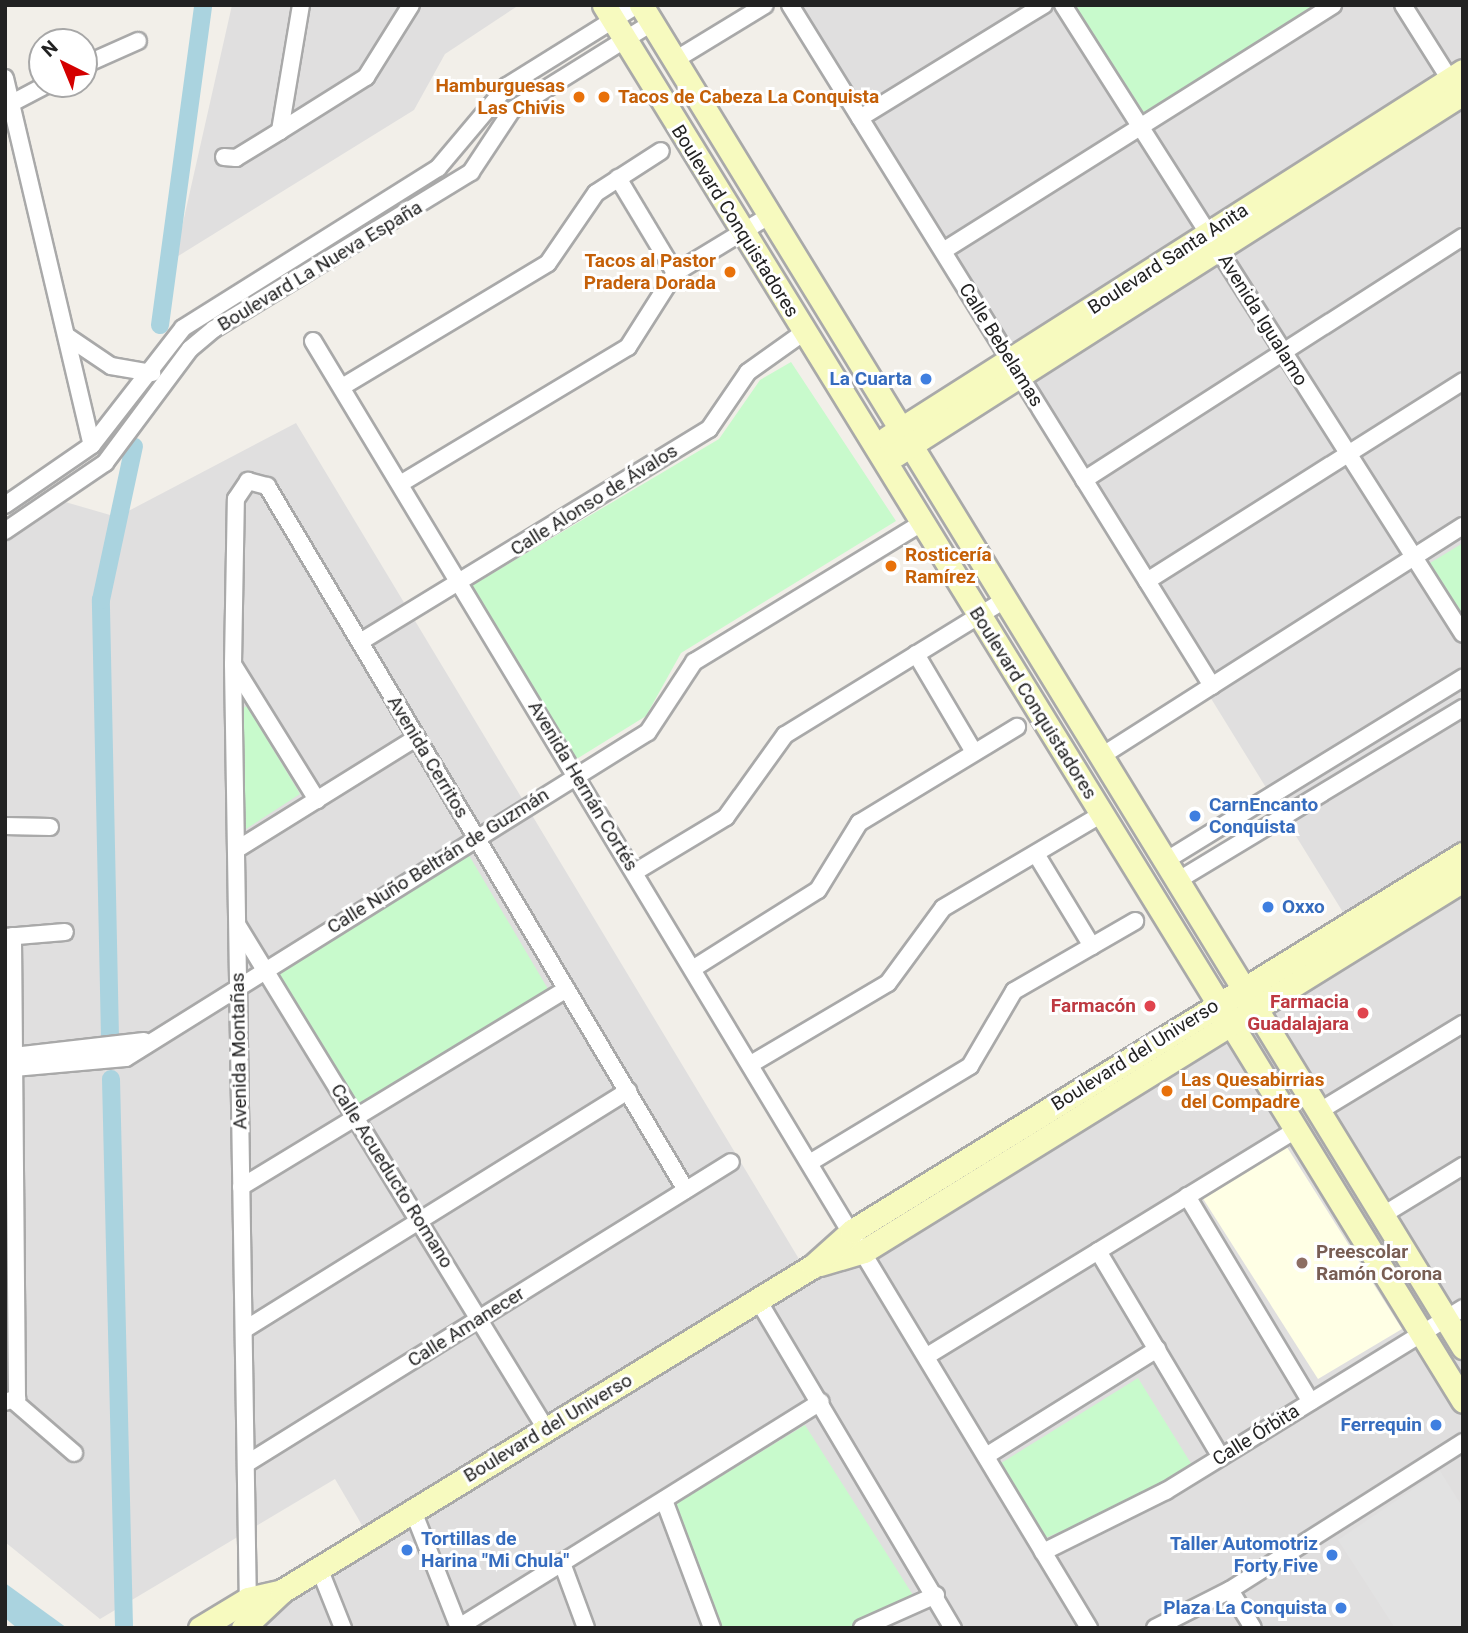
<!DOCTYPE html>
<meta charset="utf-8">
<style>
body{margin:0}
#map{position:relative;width:1468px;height:1633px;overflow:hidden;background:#f2efe9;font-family:Roboto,sans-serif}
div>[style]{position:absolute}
.residential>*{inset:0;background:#e0dfdf}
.education>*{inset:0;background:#ffffe5}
.park>*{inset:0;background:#c8facc}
.parking>*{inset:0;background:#e2e2e2}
.water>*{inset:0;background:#aad3df}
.canal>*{height:18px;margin:-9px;padding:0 9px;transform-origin:9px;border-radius:9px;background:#aad3df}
.roads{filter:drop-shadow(2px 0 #a9a9a9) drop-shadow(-2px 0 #a9a9a9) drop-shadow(0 2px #a9a9a9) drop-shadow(0 -2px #a9a9a9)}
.street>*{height:16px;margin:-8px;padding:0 8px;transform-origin:8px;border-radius:8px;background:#fff}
.secondary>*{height:23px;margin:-11.5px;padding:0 11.5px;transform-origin:11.5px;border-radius:11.5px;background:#f7fabf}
.dots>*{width:19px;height:19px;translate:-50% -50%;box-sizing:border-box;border:4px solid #fff;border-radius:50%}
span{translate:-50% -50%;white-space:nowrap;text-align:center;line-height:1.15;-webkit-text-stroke:6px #fff;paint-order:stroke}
.food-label{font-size:19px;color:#c56008;font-weight:700}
.right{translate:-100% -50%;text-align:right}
.left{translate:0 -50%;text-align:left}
.street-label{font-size:19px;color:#222}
.shop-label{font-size:19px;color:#366cbe;font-weight:700}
.health-label{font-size:19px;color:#be3a42;font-weight:700}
.education-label{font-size:19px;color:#785e54;font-weight:700}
.frame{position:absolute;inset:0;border:7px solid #222;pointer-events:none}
.north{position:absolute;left:28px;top:28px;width:70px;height:70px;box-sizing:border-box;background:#fff;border:2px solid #a7a7a7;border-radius:50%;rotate:317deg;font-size:19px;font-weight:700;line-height:28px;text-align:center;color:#222}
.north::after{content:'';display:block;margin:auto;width:24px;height:32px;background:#d40000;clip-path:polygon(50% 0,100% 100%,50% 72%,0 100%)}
</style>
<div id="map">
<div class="residential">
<div style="clip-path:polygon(232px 5px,519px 5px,445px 54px,414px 110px,175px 258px)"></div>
<div style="clip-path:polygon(783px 5px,1463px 5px,1463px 1628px,218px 1628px,366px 1532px,335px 1479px,100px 1619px,5px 1542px,5px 523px,48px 497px,117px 517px,296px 423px,808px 1274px,1357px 935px)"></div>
</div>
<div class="education">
<div style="clip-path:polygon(1285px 1144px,1402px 1329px,1318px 1379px,1202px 1197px)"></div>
</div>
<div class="park">
<div style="clip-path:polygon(1074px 5px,1315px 5px,1145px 114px)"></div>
<div style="clip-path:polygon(791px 362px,896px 521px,681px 653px,646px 716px,575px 760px,471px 586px,719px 439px,760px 380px)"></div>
<div style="clip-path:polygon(1463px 543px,1463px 615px,1430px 563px)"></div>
<div style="clip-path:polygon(247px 706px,300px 794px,243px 831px,241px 709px)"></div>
<div style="clip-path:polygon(467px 852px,548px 989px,356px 1106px,273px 972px)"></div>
<div style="clip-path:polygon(1138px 1378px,1192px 1465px,1129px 1502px,1034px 1543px,990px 1470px)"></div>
<div style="clip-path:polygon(805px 1425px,918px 1603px,854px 1628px,713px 1628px,666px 1510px)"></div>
</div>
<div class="parking">
<div style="clip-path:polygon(1440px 1471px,1463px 1508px,1463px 1628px,1395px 1628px,1338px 1540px)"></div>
</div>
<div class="water">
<div style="clip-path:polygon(5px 1583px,67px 1628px,17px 1628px,5px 1618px)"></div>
</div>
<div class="canal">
<div style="left:160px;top:325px;width:323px;rotate:-82.3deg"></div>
<div style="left:110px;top:1038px;width:438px;rotate:-91.2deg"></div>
<div style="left:101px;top:600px;width:157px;rotate:-77.9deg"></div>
<div style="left:111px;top:1079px;width:549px;rotate:88.64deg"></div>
</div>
<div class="roads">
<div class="street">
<div style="left:301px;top:5px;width:128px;rotate:99.5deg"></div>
<div style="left:280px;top:131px;width:102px;rotate:-32.1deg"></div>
<div style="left:366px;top:77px;width:85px;rotate:-58deg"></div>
<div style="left:790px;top:5px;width:801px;rotate:58.21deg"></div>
<div style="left:1063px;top:5px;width:745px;rotate:57.55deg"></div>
<div style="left:1403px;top:5px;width:96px;rotate:57.8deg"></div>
<div style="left:675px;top:60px;width:105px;rotate:-31.4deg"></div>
<div style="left:84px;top:65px;width:59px;rotate:-24deg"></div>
<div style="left:5px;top:78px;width:377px;rotate:76.7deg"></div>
<div style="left:12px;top:103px;width:41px;rotate:-27.8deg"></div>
<div style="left:860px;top:118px;width:216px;rotate:-31.6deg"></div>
<div style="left:224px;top:157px;width:12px;rotate:5deg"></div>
<div style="left:236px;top:158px;width:52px;rotate:-31.5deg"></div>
<div style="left:618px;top:178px;width:111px;rotate:59deg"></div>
<div style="left:943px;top:251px;width:461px;rotate:-32.2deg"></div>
<div style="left:68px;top:337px;width:52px;rotate:34deg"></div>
<div style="left:111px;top:366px;width:42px;rotate:9.7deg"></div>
<div style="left:313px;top:341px;width:1503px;rotate:58.91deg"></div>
<div style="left:342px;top:387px;width:240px;rotate:-31deg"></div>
<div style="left:548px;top:263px;width:85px;rotate:-55.6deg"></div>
<div style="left:596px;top:193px;width:77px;rotate:-32.9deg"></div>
<div style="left:1084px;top:480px;width:450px;rotate:-32.7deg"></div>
<div style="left:400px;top:484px;width:266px;rotate:-31deg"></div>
<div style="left:628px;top:347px;width:88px;rotate:-57.6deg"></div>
<div style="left:675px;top:273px;width:108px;rotate:-31.3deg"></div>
<div style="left:5px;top:505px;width:106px;rotate:-34.6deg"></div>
<div style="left:92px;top:445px;width:148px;rotate:-52.1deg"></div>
<div style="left:183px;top:328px;width:301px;rotate:-32.1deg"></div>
<div style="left:438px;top:168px;width:107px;rotate:-49.9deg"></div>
<div style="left:507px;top:86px;width:153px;rotate:-31.9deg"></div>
<div style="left:5px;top:531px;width:121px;rotate:-34.2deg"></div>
<div style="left:105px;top:463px;width:142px;rotate:-53.3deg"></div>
<div style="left:190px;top:349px;width:31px;rotate:-40deg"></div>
<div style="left:214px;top:329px;width:301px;rotate:-31.4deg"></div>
<div style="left:471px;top:172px;width:74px;rotate:-56.5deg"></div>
<div style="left:512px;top:110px;width:165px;rotate:-31.9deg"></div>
<div style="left:1147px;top:581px;width:374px;rotate:-32.3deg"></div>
<div style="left:360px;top:642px;width:409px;rotate:-31.4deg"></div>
<div style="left:709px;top:429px;width:69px;rotate:-55.6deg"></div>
<div style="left:748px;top:372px;width:69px;rotate:-35.5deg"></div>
<div style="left:916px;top:654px;width:114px;rotate:59.4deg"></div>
<div style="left:234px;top:666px;width:158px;rotate:58.2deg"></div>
<div style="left:1100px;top:757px;width:430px;rotate:-32.5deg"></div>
<div style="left:5px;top:826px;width:45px;rotate:1.3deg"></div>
<div style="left:236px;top:850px;width:212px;rotate:-31.9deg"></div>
<div style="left:1036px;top:854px;width:108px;rotate:58.7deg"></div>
<div style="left:1165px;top:861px;width:350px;rotate:-31.6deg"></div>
<div style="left:635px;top:872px;width:106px;rotate:-31.1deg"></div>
<div style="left:726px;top:817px;width:101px;rotate:-54.3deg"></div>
<div style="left:785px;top:735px;width:256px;rotate:-31.6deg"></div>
<div style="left:1177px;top:881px;width:334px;rotate:-31.2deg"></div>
<div style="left:238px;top:926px;width:590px;rotate:58.52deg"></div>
<div style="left:5px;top:937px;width:60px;rotate:-4.8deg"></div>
<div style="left:694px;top:968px;width:146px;rotate:-32.2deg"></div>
<div style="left:818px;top:890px;width:79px;rotate:-58.5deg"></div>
<div style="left:859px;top:823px;width:185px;rotate:-31.3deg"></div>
<div style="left:5px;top:1057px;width:140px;rotate:-6.6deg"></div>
<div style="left:5px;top:1064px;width:10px;rotate:24deg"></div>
<div style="left:14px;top:1068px;width:112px;rotate:-5.1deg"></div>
<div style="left:126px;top:1058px;width:615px;rotate:-31.99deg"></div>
<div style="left:648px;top:732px;width:84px;rotate:-56.7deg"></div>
<div style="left:694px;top:662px;width:267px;rotate:-31.4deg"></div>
<div style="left:751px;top:1064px;width:159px;rotate:-30.6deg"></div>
<div style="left:888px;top:983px;width:93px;rotate:-53.7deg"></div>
<div style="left:943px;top:908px;width:185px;rotate:-30.6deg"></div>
<div style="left:1318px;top:1112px;width:170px;rotate:-31.3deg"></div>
<div style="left:811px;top:1162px;width:186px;rotate:-31.1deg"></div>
<div style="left:970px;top:1066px;width:87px;rotate:-59.6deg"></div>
<div style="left:1014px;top:991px;width:140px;rotate:-30deg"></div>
<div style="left:241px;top:1187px;width:381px;rotate:-31.3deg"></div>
<div style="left:1187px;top:1196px;width:240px;rotate:59deg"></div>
<div style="left:1383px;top:1215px;width:94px;rotate:-31.5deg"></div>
<div style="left:1098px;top:1251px;width:240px;rotate:59.2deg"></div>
<div style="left:758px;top:1300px;width:382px;rotate:59.3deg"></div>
<div style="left:247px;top:1328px;width:449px;rotate:-31.9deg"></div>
<div style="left:927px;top:1356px;width:433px;rotate:-31.5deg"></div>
<div style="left:5px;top:1402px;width:13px;rotate:-18deg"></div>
<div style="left:17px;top:1398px;width:462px;rotate:-90.5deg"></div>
<div style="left:15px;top:1402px;width:78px;rotate:40.8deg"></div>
<div style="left:986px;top:1456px;width:202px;rotate:-32deg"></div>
<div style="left:246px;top:1464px;width:571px;rotate:-31.91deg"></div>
<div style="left:664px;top:1500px;width:137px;rotate:69.4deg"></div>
<div style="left:413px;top:1511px;width:126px;rotate:68.5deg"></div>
<div style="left:1043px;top:1552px;width:137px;rotate:-26.4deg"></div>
<div style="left:1166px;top:1491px;width:349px;rotate:-31.6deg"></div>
<div style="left:562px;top:1563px;width:69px;rotate:69.7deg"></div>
<div style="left:319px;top:1568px;width:65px;rotate:68.2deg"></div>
<div style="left:1230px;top:1590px;width:44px;rotate:58.8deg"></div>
<div style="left:248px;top:1609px;width:945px;rotate:-90.91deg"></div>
<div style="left:233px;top:664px;width:165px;rotate:-89deg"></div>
<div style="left:236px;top:499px;width:22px;rotate:-56deg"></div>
<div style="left:248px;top:481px;width:20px;rotate:15deg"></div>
<div style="left:267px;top:486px;width:819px;rotate:59.24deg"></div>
<div style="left:459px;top:1627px;width:426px;rotate:-31.9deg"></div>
<div style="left:862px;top:1628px;width:81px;rotate:-24deg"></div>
<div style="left:1155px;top:1628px;width:84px;rotate:-26.9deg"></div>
<div style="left:1230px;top:1590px;width:276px;rotate:-32.4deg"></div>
</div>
<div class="secondary">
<div style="left:604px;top:5px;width:1639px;rotate:58.39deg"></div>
<div style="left:641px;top:5px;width:1574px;rotate:58.51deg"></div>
<div style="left:887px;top:438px;width:683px;rotate:-32.5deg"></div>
<div style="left:895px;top:455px;width:674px;rotate:-32.51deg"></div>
<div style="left:820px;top:1264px;width:46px;rotate:-16.5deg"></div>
<div style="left:864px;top:1251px;width:705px;rotate:-31.77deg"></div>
<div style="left:200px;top:1628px;width:56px;rotate:-31.1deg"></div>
<div style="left:248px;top:1599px;width:35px;rotate:-13deg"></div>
<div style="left:243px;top:1628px;width:54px;rotate:-43.5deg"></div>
<div style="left:282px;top:1591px;width:623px;rotate:-31.47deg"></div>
<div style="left:813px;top:1266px;width:52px;rotate:-41.9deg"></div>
<div style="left:852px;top:1231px;width:718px;rotate:-31.68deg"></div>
</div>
</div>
<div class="dots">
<div style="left:579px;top:97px;background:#e8710a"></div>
<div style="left:604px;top:97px;background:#e8710a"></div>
<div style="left:730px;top:272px;background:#e8710a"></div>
<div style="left:926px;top:379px;background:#3f7fe0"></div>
<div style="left:891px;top:566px;background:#e8710a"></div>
<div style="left:1195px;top:816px;background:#3f7fe0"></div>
<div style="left:1268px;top:907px;background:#3f7fe0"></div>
<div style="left:1150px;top:1006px;background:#e0444e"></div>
<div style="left:1363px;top:1013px;background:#e0444e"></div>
<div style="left:1167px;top:1091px;background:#e8710a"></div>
<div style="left:1302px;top:1263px;background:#8d6e63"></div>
<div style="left:1436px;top:1425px;background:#3f7fe0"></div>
<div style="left:407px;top:1550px;background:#3f7fe0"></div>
<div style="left:1332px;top:1555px;background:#3f7fe0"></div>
<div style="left:1341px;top:1608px;background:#3f7fe0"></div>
</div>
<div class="food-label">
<span class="right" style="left:565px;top:97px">Hamburguesas<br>Las Chivis</span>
<span class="left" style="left:618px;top:97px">Tacos de Cabeza La Conquista</span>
<span class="right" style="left:716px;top:272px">Tacos al Pastor<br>Pradera Dorada</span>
<span class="left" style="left:905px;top:566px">Rosticería<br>Ramírez</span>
<span class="left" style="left:1181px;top:1091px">Las Quesabirrias<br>del Compadre</span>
</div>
<div class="street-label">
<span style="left:735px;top:221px;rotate:58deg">Boulevard Conquistadores</span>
<span style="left:1168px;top:259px;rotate:-33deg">Boulevard Santa Anita</span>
<span style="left:320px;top:266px;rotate:-31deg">Boulevard La Nueva España</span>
<span style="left:1263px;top:320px;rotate:58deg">Avenida Igualamo</span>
<span style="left:1001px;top:345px;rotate:58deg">Calle Bebelamas</span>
<span style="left:594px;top:500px;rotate:-32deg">Calle Alonso de Ávalos</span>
<span style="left:1033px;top:703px;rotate:58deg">Boulevard Conquistadores</span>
<span style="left:428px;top:757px;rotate:59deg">Avenida Cerritos</span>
<span style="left:583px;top:786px;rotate:59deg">Avenida Hernán Cortés</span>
<span style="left:438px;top:861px;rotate:-32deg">Calle Nuño Beltrán de Guzmán</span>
<span style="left:239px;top:1051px;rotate:-91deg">Avenida Montañas</span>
<span style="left:1135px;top:1055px;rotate:-32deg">Boulevard del Universo</span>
<span style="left:392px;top:1176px;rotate:58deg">Calle Acueducto Romano</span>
<span style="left:466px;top:1327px;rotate:-32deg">Calle Amanecer</span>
<span style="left:548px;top:1428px;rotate:-31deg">Boulevard del Universo</span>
<span style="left:1256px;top:1435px;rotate:-32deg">Calle Órbita</span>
</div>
<div class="shop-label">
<span class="right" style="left:912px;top:379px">La Cuarta</span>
<span class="left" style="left:1209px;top:816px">CarnEncanto<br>Conquista</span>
<span class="left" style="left:1282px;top:907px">Oxxo</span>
<span class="right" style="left:1422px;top:1425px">Ferrequin</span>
<span class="left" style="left:421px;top:1550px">Tortillas de<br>Harina "Mi Chula"</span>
<span class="right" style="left:1318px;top:1555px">Taller Automotriz<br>Forty Five</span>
<span class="right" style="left:1327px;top:1608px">Plaza La Conquista</span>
</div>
<div class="health-label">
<span class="right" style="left:1349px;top:1013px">Farmacia<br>Guadalajara</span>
<span class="right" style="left:1136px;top:1006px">Farmacón</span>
</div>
<div class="education-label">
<span class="left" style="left:1316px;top:1263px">Preescolar<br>Ramón Corona</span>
</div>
<div class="frame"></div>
<div class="north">N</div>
</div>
